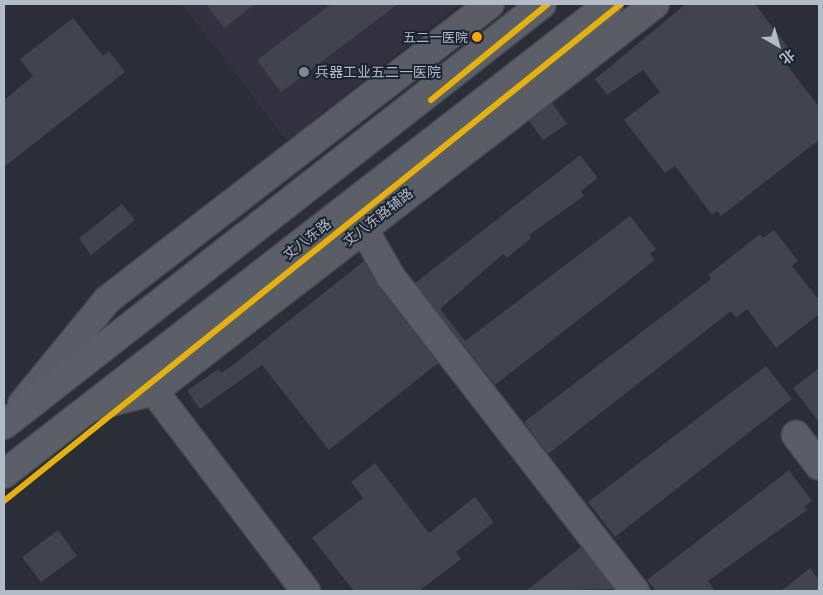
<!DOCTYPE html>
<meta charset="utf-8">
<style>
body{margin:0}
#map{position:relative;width:823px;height:595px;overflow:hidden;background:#292e37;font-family:"Titillium Web","Noto Sans SC",sans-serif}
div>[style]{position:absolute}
.medical>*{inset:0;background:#343240}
.building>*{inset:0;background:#40444c}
.roads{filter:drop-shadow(1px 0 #474b51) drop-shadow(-1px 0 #474b51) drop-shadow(0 1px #474b51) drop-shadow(0 -1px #474b51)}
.street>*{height:28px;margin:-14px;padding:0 14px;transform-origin:14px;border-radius:14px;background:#595d65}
.primary>*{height:28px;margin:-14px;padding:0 14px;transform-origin:14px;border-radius:14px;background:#5b5f67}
.metro-1>*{height:6px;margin:-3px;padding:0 3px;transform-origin:3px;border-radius:3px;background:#e6b10b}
.dots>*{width:14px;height:14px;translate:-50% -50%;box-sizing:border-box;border:2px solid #1c2432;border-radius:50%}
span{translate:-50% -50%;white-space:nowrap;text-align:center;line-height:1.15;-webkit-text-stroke:4px #1c2432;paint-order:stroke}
.bus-label{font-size:13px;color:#b3bac8}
.right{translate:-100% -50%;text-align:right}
.poi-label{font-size:14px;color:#b3bac8}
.left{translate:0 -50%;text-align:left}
.street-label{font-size:14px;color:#b3bac8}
.frame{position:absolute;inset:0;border:5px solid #b3bac8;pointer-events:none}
.north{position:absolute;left:753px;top:20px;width:50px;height:50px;-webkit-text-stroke:4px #1c2432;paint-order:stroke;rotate:142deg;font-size:14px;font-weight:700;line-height:20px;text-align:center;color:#b3bac8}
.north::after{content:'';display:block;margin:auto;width:18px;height:22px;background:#b3bac8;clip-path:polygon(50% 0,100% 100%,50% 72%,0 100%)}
</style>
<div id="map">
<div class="medical">
<div style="clip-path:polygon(182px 4px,460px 4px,287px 141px)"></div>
</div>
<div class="building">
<div style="clip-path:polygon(206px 4px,255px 4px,224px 28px)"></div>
<div style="clip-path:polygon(331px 4px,398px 4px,281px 92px,257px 60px)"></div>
<div style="clip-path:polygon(686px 4px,755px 4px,793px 54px,784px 61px,819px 107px,819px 140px,721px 216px,717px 211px,712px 215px,675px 166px,665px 173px,624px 120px,660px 92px,643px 70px,607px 95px,595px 79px)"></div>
<div style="clip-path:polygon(73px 18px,103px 56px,109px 51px,125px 72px,4px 167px,4px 100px,33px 76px,20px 59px)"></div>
<div style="clip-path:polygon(552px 103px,567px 124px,543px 140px,529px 121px)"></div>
<div style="clip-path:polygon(580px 155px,598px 178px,581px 191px,584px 196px,529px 235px,531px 238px,507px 258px,503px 254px,440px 309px,465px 341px,630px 216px,656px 249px,650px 254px,655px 260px,495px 385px,415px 283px)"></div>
<div style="clip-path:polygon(122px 204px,135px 220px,91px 255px,79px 238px)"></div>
<div style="clip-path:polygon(774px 230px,798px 261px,792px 266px,819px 300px,819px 314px,776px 348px,747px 309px,736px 318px,731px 311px,548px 454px,524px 422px,711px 279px,708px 275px,760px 234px,763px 238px)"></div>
<div style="clip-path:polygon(364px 261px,379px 287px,438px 363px,329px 450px,262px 365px,200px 409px,187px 391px,218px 369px,221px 373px,233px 365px)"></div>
<div style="clip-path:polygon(766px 366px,792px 399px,615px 537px,588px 502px)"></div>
<div style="clip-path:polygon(819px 368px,819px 422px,793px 388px)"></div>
<div style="clip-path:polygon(375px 463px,429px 533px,475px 497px,494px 522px,456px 552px,461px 559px,419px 591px,354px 591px,312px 538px,363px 498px,351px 482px)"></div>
<div style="clip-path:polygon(789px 470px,812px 501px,804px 507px,807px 510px,708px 581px,715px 591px,656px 591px,647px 580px)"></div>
<div style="clip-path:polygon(58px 530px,77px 556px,41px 582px,22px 557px)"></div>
<div style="clip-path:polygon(581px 547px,614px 589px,526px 591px)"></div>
<div style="clip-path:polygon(810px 568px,819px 580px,819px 591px,781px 591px)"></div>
</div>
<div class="roads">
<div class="street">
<div style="left:363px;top:228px;width:56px;rotate:60.3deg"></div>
<div style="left:391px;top:277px;width:398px;rotate:52.2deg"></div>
<div style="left:154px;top:391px;width:251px;rotate:52.8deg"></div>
<div style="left:22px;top:404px;width:134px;rotate:-50.7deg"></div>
<div style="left:107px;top:300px;width:484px;rotate:-37.7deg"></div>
<div style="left:92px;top:407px;width:64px;rotate:-14.5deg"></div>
<div style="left:154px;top:391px;width:633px;rotate:-37.68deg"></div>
<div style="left:796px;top:435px;width:38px;rotate:53deg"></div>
</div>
<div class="primary">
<div style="left:4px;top:425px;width:683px;rotate:-38.04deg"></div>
<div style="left:4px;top:474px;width:766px;rotate:-37.84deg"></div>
</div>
</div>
<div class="metro-1">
<div style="left:431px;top:100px;width:151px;rotate:-39.4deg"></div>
<div style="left:4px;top:501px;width:792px;rotate:-38.85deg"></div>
</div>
<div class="dots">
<div style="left:477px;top:37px;background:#f7a600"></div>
<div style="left:304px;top:72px;background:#838995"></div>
</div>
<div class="bus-label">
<span class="right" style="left:468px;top:37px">五二一医院</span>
</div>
<div class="poi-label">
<span class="left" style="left:315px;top:72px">兵器工业五二一医院</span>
</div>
<div class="street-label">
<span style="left:378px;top:217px;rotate:-38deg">丈八东路辅路</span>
<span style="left:307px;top:239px;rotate:-38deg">丈八东路</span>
</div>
<div class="frame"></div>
<div class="north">北</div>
</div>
